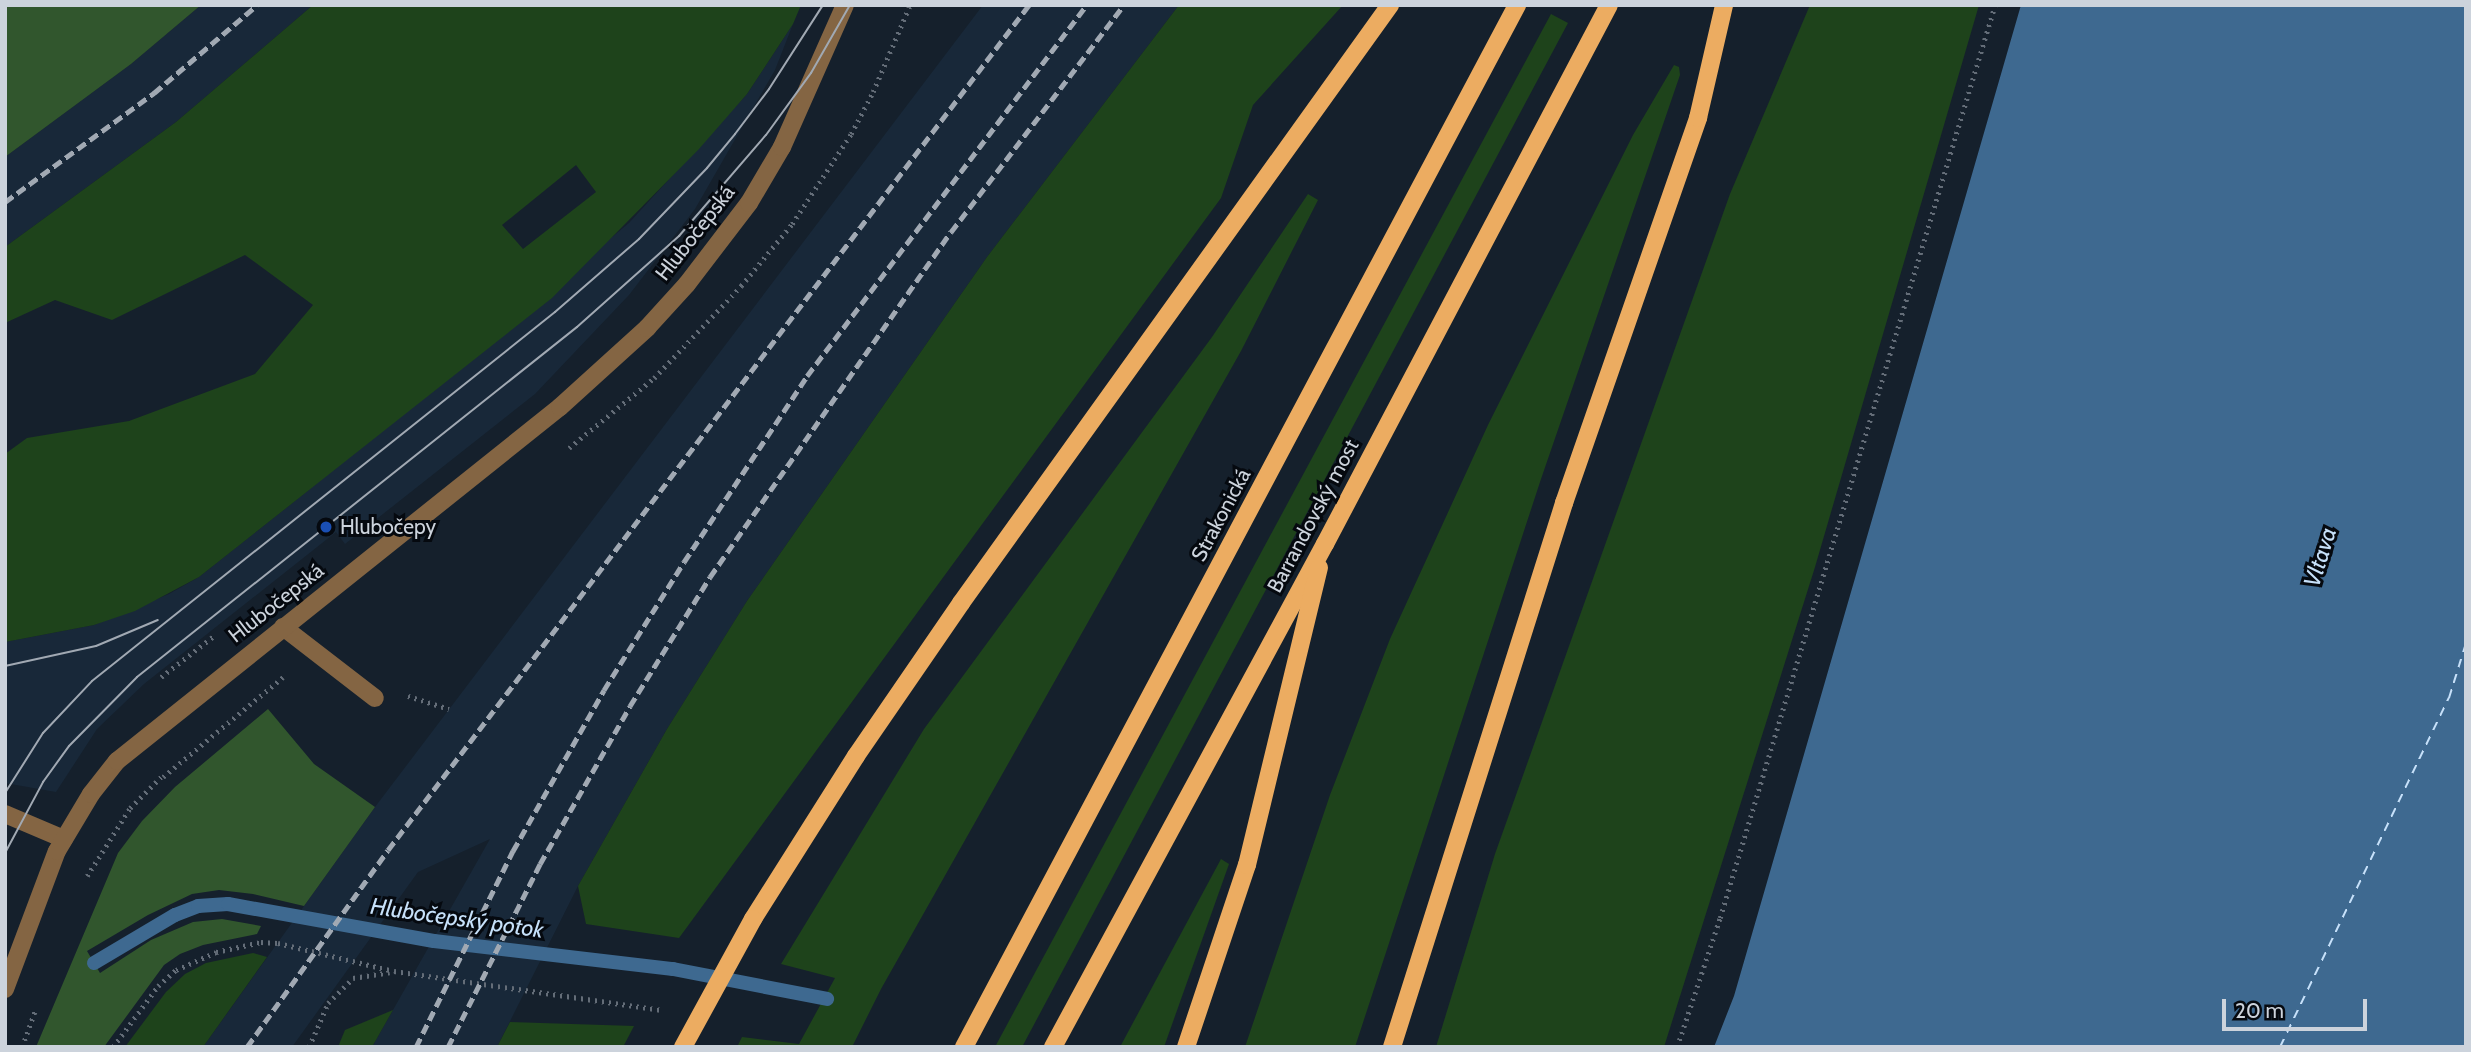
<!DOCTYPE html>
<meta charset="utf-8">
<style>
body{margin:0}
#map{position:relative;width:2471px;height:1052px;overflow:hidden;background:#15202c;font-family:Cabin,sans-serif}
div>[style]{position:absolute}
.built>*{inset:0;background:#182839}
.green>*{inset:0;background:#1e431b}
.forest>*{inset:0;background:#31562d}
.water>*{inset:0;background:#3e6990}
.stream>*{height:14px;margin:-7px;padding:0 7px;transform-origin:7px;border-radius:7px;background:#3e6990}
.ferry>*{height:2px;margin-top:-1px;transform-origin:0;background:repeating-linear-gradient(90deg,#c7e1fa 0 9px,transparent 0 16px)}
.path>*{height:4.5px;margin-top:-2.25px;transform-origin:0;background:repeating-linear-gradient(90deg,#646d78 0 2px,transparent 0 7px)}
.minor>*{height:18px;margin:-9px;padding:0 9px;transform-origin:9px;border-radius:9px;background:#846543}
.major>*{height:18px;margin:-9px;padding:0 9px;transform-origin:9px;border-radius:9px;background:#ecac61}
.tram>*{height:2px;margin:-1px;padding:0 1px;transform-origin:1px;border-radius:1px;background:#a1a9b3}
.rail>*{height:5px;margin-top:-2.5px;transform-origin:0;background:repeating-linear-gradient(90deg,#a1a9b3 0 10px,transparent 0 15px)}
.major-bridge>*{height:18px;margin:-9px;padding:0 9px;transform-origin:9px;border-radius:9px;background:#ecac61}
.dots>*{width:19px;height:19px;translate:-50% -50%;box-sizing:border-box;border:4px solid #05090f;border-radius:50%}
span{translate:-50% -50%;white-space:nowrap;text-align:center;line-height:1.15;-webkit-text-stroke:6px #05090f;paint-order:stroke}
.street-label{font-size:21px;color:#ccd3dc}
.poi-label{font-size:21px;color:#ccd3dc}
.left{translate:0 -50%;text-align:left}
.water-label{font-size:23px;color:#c7e1fa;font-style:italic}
.frame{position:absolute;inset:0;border:7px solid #ccd3dc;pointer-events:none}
.scale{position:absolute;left:2222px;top:999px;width:145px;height:32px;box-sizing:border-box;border:4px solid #ccd3dc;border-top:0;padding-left:9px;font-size:21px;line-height:24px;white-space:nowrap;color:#ccd3dc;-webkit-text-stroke:5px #05090f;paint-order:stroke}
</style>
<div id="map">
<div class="built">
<div style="clip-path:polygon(201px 5px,313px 5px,176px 122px,5px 247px,5px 157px,131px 64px)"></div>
<div style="clip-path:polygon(983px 5px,1179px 5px,987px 257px,747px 601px,667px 729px,578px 886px,497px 1047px,372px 1047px,490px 839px,418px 872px,292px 1047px,203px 1047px,375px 807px)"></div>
<div style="clip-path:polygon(793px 24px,775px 70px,695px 209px,629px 295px,535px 394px,345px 544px,336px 532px,144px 684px,97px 729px,56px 792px,5px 783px,5px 642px,94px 625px,169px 594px,199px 577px,305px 493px,629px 223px,747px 94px)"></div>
</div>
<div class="green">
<div style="clip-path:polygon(evenodd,313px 5px,801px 5px,793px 24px,747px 94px,699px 149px,552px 298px,199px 577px,135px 611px,94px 625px,5px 642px,5px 454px,27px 438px,129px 421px,255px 374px,313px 305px,245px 255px,112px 320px,55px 300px,5px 323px,5px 247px,176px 122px,313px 5px,576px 165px,596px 192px,523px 249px,502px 225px,576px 165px)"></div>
<div style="clip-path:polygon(1179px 5px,1343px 5px,1253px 105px,1221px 198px,679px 938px,586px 924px,578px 886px,667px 729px,747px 601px,987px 257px)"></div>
<div style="clip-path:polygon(1810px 5px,1979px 5px,1815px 567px,1664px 1047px,1436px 1047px,1495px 854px,1730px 194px)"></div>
<div style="clip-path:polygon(1551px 14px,1568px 23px,1022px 1047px,995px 1047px)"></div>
<div style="clip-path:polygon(1674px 65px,1679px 67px,1680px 75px,1540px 482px,1355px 1047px,1245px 1047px,1330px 795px,1390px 639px,1488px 425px,1633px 135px)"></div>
<div style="clip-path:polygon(1308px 194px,1318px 200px,1241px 351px,881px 989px,852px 1047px,737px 1047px,742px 1037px,799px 1044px,835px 978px,781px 964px,924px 729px,1212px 337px)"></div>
<div style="clip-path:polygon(1221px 859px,1229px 864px,1164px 1047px,1120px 1047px)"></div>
<div style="clip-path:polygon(253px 953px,267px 957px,203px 1047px,125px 1047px,166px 992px,185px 974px,206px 963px)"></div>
<div style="clip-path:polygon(393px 1010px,372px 1047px,338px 1047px,345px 1030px)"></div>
<div style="clip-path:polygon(510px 1022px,634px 1026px,623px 1047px,497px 1047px)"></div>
</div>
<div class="forest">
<div style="clip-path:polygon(5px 5px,201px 5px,131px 64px,5px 157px)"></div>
<div style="clip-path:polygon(268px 709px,314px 764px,375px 807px,304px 906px,253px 894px,219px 890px,192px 894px,148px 915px,87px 951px,100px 973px,151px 940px,193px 922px,222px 919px,261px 926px,257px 934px,203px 945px,180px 954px,164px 965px,104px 1047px,36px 1047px,118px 853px,142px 821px,175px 787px)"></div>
</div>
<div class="water">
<div style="clip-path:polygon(2021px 5px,2466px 5px,2466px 1047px,1714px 1047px,1734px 996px)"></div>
</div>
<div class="stream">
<div style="left:94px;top:963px;width:94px;rotate:-30.7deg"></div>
<div style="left:175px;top:915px;width:25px;rotate:-21deg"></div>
<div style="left:198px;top:906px;width:30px;rotate:-4deg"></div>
<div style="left:228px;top:904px;width:209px;rotate:10.2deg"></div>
<div style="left:434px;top:941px;width:241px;rotate:6.7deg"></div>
<div style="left:673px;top:969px;width:157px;rotate:11deg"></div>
</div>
<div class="ferry">
<div style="left:2280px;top:1047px;width:388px;rotate:-64.2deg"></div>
<div style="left:2449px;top:698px;width:58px;rotate:-72.8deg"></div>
</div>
<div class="path">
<div style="left:569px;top:448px;width:110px;rotate:-39.5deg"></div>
<div style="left:654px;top:378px;width:127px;rotate:-46.6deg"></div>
<div style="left:741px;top:286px;width:80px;rotate:-50.6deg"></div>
<div style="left:792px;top:224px;width:108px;rotate:-56.8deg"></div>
<div style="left:851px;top:134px;width:47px;rotate:-62.4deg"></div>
<div style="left:873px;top:92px;width:95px;rotate:-67deg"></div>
<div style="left:161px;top:677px;width:68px;rotate:-37.9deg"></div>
<div style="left:408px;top:696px;width:43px;rotate:17.6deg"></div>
<div style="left:163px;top:777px;width:156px;rotate:-39.8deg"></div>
<div style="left:87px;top:876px;width:80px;rotate:-57.7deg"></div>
<div style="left:130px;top:808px;width:45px;rotate:-45deg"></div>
<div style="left:22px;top:1047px;width:41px;rotate:-70.3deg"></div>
<div style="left:113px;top:1047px;width:76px;rotate:-53.6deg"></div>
<div style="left:158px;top:986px;width:24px;rotate:-42deg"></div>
<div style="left:176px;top:970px;width:44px;rotate:-24.2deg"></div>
<div style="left:216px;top:952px;width:46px;rotate:-12.5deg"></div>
<div style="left:261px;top:942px;width:17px;rotate:3deg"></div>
<div style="left:278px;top:943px;width:119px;rotate:13.6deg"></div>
<div style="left:394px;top:971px;width:269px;rotate:8.3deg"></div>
<div style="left:309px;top:1047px;width:48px;rotate:-66.6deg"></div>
<div style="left:328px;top:1003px;width:35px;rotate:-45deg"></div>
<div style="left:353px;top:978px;width:37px;rotate:-9deg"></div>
<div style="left:1677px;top:1047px;width:136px;rotate:-71.6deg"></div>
<div style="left:1720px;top:918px;width:954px;rotate:-73.24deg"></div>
</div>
<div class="minor">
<div style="left:283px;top:627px;width:116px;rotate:37.7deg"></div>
<div style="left:5px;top:814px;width:64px;rotate:23deg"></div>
<div style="left:5px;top:989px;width:147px;rotate:-69.4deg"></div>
<div style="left:57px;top:851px;width:66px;rotate:-59.2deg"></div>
<div style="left:91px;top:794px;width:42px;rotate:-51.8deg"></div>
<div style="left:117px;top:761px;width:567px;rotate:-38.63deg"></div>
<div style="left:560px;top:407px;width:118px;rotate:-42.2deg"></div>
<div style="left:647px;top:328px;width:59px;rotate:-47.7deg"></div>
<div style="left:687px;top:284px;width:102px;rotate:-52.6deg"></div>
<div style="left:749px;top:203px;width:65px;rotate:-59.5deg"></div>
<div style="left:782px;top:147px;width:155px;rotate:-66.1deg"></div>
</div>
<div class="major">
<div style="left:753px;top:919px;width:193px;rotate:-57.7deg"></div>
<div style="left:856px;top:756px;width:186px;rotate:-55.5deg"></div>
<div style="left:961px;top:603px;width:736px;rotate:-54.34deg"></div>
<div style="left:964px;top:1047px;width:1180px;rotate:-62.04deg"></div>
<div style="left:1053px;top:1047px;width:572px;rotate:-61.6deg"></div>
<div style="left:1325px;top:544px;width:609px;rotate:-62.22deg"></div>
<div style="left:1186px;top:1047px;width:192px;rotate:-71.5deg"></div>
<div style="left:1247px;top:865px;width:306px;rotate:-76.4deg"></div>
<div style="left:1392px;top:1047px;width:571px;rotate:-72.45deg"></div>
<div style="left:1564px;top:503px;width:408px;rotate:-70.8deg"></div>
<div style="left:1698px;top:118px;width:116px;rotate:-77deg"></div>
</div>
<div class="tram">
<div style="left:5px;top:666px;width:93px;rotate:-12.4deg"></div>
<div style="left:96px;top:646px;width:67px;rotate:-22.8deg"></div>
<div style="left:5px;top:793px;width:71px;rotate:-57.7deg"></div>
<div style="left:43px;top:733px;width:71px;rotate:-46.7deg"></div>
<div style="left:92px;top:681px;width:592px;rotate:-38.55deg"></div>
<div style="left:555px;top:312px;width:111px;rotate:-41deg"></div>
<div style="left:639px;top:239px;width:98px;rotate:-46.2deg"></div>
<div style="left:707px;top:168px;width:44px;rotate:-50.5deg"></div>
<div style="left:735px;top:134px;width:56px;rotate:-52.9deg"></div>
<div style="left:769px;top:89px;width:100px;rotate:-57.3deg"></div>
<div style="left:5px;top:853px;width:81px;rotate:-61.8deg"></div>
<div style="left:43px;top:782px;width:44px;rotate:-54.2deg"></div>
<div style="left:69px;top:746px;width:97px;rotate:-45.4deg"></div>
<div style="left:137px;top:677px;width:562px;rotate:-38.5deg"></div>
<div style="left:577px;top:327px;width:137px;rotate:-41.7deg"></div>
<div style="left:679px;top:236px;width:133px;rotate:-49.3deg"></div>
<div style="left:766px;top:135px;width:77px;rotate:-54deg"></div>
<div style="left:811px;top:73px;width:78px;rotate:-60.2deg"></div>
</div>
<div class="rail">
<div style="left:5px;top:202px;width:185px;rotate:-36.2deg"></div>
<div style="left:154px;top:93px;width:135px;rotate:-40.5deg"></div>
<div style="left:247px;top:1047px;width:242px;rotate:-54.4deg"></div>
<div style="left:388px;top:850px;width:1061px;rotate:-52.82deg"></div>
<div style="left:416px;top:1047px;width:219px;rotate:-63.7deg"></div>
<div style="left:513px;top:851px;width:185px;rotate:-60.5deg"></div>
<div style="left:604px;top:690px;width:151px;rotate:-58deg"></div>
<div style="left:684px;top:562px;width:223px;rotate:-56.5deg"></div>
<div style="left:807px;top:376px;width:465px;rotate:-53deg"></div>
<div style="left:448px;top:1047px;width:205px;rotate:-63.3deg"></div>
<div style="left:540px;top:864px;width:182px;rotate:-60.3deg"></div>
<div style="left:630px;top:706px;width:152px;rotate:-58.2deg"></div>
<div style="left:710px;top:577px;width:421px;rotate:-55.1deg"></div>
<div style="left:951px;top:232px;width:285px;rotate:-52.7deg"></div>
</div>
<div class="major-bridge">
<div style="left:683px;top:1047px;width:146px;rotate:-61.3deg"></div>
</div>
<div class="dots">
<div style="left:326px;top:527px;background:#1a4fb4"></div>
</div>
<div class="street-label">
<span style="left:695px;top:233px;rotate:-52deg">Hlubočepská</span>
<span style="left:1221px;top:515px;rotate:-62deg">Strakonická</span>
<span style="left:1313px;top:516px;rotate:-62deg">Barrandovský most</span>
<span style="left:276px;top:603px;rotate:-38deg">Hlubočepská</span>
</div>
<div class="poi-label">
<span class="left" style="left:340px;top:527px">Hlubočepy</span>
</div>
<div class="water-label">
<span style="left:2320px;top:557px;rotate:-73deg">Vltava</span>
<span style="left:457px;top:918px;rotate:8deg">Hlubočepský potok</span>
</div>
<div class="frame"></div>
<div class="scale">20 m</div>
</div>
